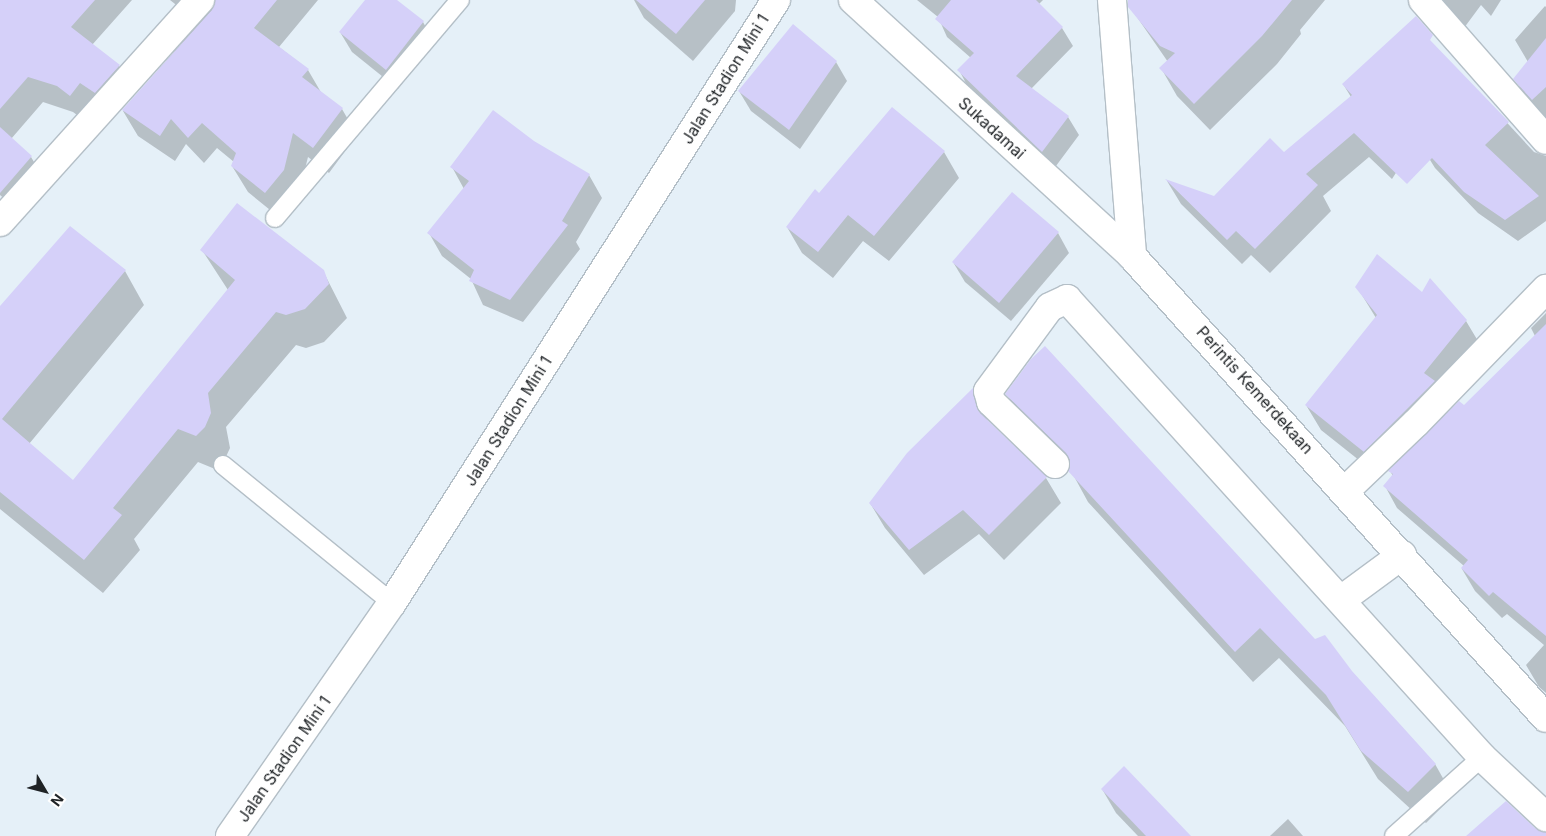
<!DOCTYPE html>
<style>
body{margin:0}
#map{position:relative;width:1546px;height:836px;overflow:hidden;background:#e5f0f8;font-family:Inter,sans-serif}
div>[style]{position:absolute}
.shadow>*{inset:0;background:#0003}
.building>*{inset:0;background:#d5d0f9}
.roads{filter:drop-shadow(1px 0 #b4bfc7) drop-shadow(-1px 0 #b4bfc7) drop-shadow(0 1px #b4bfc7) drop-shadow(0 -1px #b4bfc7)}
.service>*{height:18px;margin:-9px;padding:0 9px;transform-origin:9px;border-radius:9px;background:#fff}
.minor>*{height:28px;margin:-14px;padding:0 14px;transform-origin:14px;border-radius:14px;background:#fff}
.tertiary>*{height:28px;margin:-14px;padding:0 14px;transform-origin:14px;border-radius:14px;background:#fff}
span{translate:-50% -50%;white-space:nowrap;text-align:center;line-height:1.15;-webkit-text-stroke:4px #fff;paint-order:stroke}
.street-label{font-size:16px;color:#1f2326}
.north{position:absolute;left:20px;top:766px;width:50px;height:50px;-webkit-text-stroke:4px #fff;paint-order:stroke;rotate:127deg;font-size:14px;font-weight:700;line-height:20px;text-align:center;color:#1f2326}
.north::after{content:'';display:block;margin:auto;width:18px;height:22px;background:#1f2326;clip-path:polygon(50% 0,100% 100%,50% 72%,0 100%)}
</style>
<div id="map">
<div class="shadow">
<div style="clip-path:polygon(0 0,132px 0,92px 45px,119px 66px,134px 92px,85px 121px,73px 112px,43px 102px,11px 139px,31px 157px,46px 182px,20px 212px,0 195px)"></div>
<div style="clip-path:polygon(170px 0,318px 0,279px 47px,308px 70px,322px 94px,342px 109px,357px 135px,329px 173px,308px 157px,298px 197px,280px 218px,248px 192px,232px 166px,234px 162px,217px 148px,204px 163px,186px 144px,175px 161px,138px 136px,123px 111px,199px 23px)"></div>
<div style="clip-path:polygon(366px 0,395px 0,423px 22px,434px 42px,398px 89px,352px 52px,340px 32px)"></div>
<div style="clip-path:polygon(634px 0,736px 0,735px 11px,693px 61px,644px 18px)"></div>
<div style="clip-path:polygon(917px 0,1043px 0,1039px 4px,1062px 28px,1073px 46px,1031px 89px,1068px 117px,1079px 135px,1053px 170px,969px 89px,959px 70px,971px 58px,947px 37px,938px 17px)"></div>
<div style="clip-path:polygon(1138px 0,1325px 0,1300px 30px,1301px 34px,1277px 64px,1210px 130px,1177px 96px,1161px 68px,1168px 62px,1130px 7px)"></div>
<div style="clip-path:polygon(1443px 0,1501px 0,1491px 16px,1481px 5px,1464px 28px)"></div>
<div style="clip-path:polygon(1545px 6px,1546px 7px,1546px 122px,1528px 101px,1515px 79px,1528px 62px,1515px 40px)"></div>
<div style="clip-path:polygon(836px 62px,847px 81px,800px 149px,751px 111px,739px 91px)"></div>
<div style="clip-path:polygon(1343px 84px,1451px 87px,1392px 179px,1369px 157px,1323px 196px,1331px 211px,1270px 273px,1251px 255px,1242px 264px,1181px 204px,1167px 181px,1214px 198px,1284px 154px,1351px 97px)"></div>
<div style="clip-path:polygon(1474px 87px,1534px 152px,1546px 156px,1546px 221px,1518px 241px,1478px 213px,1435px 168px,1422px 147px)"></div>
<div style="clip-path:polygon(533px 142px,589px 175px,602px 198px,576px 242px,580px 249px,523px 322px,483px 305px,471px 279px,442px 256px,429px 233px,464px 189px,452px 167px)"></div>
<div style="clip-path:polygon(944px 152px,959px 178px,889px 261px,863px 241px,833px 278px,802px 253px,787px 227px,820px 194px)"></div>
<div style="clip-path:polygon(1058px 233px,1069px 253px,1011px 321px,965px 282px,953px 262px)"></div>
<div style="clip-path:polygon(202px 250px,323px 271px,347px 318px,324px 342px,306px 348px,296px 345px,226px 427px,230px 448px,224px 461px,215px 469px,198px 462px,134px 539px,140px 550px,103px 593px,0 509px,0 308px,125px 271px,144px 305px,29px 444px,73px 482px,228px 290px)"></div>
<div style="clip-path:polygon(1357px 287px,1422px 294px,1466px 321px,1481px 346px,1379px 476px,1321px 430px,1306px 405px,1376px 318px)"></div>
<div style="clip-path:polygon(1546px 313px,1546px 693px,1539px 687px,1526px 665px,1544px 645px,1507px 614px,1502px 618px,1475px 591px,1462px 569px,1464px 566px,1397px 508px,1385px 486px,1393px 476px,1390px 471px,1465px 406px,1535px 336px,1531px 328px)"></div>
<div style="clip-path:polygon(972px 390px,989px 424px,1046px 478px,1061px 503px,1004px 560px,979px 534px,924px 575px,885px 528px,870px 503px)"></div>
<div style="clip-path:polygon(1007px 394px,1351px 671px,1435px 764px,1453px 796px,1426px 823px,1378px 779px,1345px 726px,1279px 658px,1253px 682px,1088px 502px,1070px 469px,1025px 425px)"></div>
<div style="clip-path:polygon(1102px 789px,1189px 836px,1138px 836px,1116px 813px)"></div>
<div style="clip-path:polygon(1288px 819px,1303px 836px,1270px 836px)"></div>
</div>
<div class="building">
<div style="clip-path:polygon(0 0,95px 0,71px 27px,120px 65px,95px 93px,80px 83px,70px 96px,57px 86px,28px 77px,0 109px)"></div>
<div style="clip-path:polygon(215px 0,277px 0,254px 28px,309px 69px,302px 77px,343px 108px,313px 148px,293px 133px,284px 170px,265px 193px,231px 166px,236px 153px,202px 123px,188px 138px,171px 119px,160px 136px,122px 110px,212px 10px)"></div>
<div style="clip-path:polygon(365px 0,397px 0,424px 21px,386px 70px,339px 32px)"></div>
<div style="clip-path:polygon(636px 0,705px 0,676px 34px)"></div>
<div style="clip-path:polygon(951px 0,1036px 0,1063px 27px,1016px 76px,1069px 116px,1042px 152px,957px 70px,974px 53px,935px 19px)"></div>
<div style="clip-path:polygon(1128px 0,1292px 0,1262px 36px,1194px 104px,1159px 68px,1175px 53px,1160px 46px,1128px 7px)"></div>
<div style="clip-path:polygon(1416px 16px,1433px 35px,1430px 40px,1509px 122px,1485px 145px,1539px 196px,1505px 220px,1464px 192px,1432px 158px,1407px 184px,1354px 133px,1306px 174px,1318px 185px,1255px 249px,1236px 231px,1227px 240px,1165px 179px,1214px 196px,1270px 138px,1284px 152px,1352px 95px,1342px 84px)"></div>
<div style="clip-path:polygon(793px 24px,837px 61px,789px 130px,738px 91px)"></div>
<div style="clip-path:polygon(1546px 38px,1546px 87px,1532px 100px,1513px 79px)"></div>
<div style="clip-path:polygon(892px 107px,945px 151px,874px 236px,848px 215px,818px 252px,786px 227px,815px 189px,819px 193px)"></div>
<div style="clip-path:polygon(493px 110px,534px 141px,590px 174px,562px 221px,568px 225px,510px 300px,469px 281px,474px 270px,427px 233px,469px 181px,450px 167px)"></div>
<div style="clip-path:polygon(0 127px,32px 156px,0 193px)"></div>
<div style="clip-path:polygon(1012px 192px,1059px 232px,999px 303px,952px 262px)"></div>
<div style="clip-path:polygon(237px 203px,324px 270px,329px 284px,305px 309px,286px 315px,276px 312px,208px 393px,211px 413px,205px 427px,196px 436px,178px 429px,113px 508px,122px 515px,84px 560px,0 492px,0 306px,70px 226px,126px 270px,2px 419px,73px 480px,235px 280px,200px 250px)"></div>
<div style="clip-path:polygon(1377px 254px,1422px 292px,1430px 278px,1467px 320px,1424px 373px,1435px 381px,1364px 452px,1305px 405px,1377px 315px,1355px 287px)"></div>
<div style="clip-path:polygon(1546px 324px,1546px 636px,1493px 592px,1489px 596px,1461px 568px,1468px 560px,1383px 486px,1393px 474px,1388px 471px,1459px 401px,1464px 405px)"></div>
<div style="clip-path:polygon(1045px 346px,1315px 639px,1325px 635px,1352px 671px,1436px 764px,1408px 792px,1361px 751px,1326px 695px,1260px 628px,1235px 652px,1068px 471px,1070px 460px,1066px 453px,1005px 394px,1031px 359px)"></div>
<div style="clip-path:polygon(973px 388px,980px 413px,1047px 477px,989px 535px,963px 510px,909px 550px,869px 503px,907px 453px)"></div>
<div style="clip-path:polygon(1124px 766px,1191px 836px,1146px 836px,1101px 789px)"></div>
<div style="clip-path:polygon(1506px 801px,1535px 828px,1546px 832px,1546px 836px,1466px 836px)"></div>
</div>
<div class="roads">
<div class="service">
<div style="left:275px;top:218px;width:286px;rotate:-49.7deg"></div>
<div style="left:223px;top:465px;width:218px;rotate:39.2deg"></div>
<div style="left:1394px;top:836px;width:118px;rotate:-41.9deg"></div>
</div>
<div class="minor">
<div style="left:853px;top:0;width:379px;rotate:42.5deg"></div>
<div style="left:1423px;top:0;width:186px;rotate:48.7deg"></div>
<div style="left:0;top:222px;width:299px;rotate:-48deg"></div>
<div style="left:1055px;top:464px;width:89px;rotate:-135.9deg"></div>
<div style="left:991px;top:402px;width:11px;rotate:-105deg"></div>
<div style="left:988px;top:391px;width:104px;rotate:-53.6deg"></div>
<div style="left:1050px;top:307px;width:19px;rotate:-25deg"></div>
<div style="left:1067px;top:299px;width:618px;rotate:47.82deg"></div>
<div style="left:1482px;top:757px;width:88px;rotate:43.2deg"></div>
<div style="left:1345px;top:491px;width:98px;rotate:-43.8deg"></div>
<div style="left:1416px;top:423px;width:187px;rotate:-45.9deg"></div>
<div style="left:1341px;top:600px;width:76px;rotate:-36.4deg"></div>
<div style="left:230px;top:836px;width:284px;rotate:-55.2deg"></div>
<div style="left:392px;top:603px;width:715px;rotate:-57.51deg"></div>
</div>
<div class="tertiary">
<div style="left:1112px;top:0;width:257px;rotate:85.5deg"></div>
<div style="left:1132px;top:256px;width:620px;rotate:48.14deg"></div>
</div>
</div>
<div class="street-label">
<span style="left:725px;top:79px;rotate:-58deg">Jalan Stadion Mini 1</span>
<span style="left:992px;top:128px;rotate:42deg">Sukadamai</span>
<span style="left:1255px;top:390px;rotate:48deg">Perintis Kemerdekaan</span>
<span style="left:508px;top:421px;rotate:-58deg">Jalan Stadion Mini 1</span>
<span style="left:284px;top:759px;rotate:-55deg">Jalan Stadion Mini 1</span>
</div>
<div class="north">N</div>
</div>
